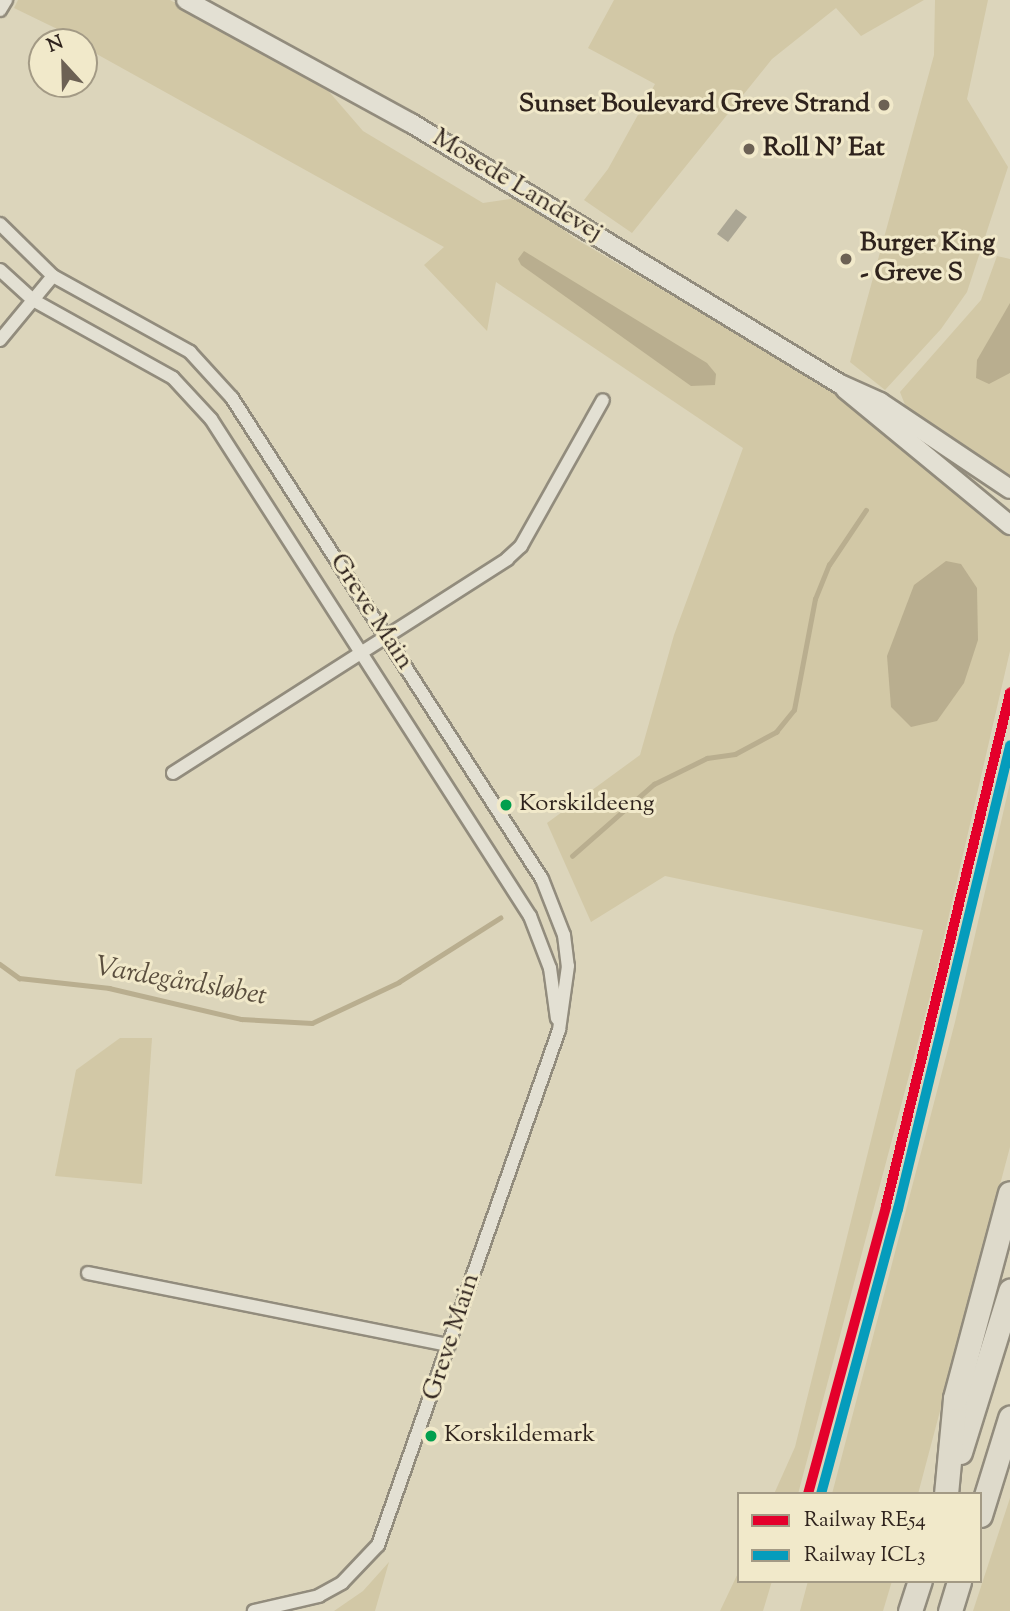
<!DOCTYPE html>
<meta charset="utf-8">
<style>
body{margin:0}
#map{position:relative;width:1010px;height:1611px;overflow:hidden;background:#dcd5bb;font-family:"Sorts Mill Goudy",serif}
div>[style]{position:absolute}
.green>*{inset:0;background:#d2c8a6}
.water>*{inset:0;background:#b9ae8f}
.stream>*{height:4.5px;margin:-2.25px;padding:0 2.25px;transform-origin:2.25px;border-radius:2.25px;background:#b9ae8f}
.building>*{inset:0;background:#aba694}
.roads{filter:drop-shadow(2px 0 #928c7d) drop-shadow(-2px 0 #928c7d) drop-shadow(0 2px #928c7d) drop-shadow(0 -2px #928c7d)}
.street>*{height:12px;margin:-6px;padding:0 6px;transform-origin:6px;border-radius:6px;background:#e3e0d3}
.secondary>*{height:18px;margin:-9px;padding:0 9px;transform-origin:9px;border-radius:9px;background:#e3e0d3}
.highway>*{height:23px;margin:-11.5px;padding:0 11.5px;transform-origin:11.5px;border-radius:11.5px;background:#dedacb}
.rail-1>*{height:10px;margin:-5px;padding:0 5px;transform-origin:5px;border-radius:5px;background:#e4002b}
.rail-2>*{height:10px;margin:-5px;padding:0 5px;transform-origin:5px;border-radius:5px;background:#059cbc}
.dots>*{width:19px;height:19px;translate:-50% -50%;box-sizing:border-box;border:4px solid #f1e9ca;border-radius:50%}
span{translate:-50% -50%;white-space:nowrap;text-align:center;line-height:1.15;-webkit-text-stroke:6px #f1e9ca;paint-order:stroke}
.bus-label{font-size:24px;color:#2f231d}
.left{translate:0 -50%;text-align:left}
.poi-label{font-size:26px;color:#2f231d;font-weight:700}
.right{translate:-100% -50%;text-align:right}
.street-label{font-size:26px;color:#2f231d}
.water-label{font-size:28px;color:#5a4e3e;font-style:italic}
.legend{position:absolute;left:737px;top:1492px;width:245px;height:91px;box-sizing:border-box;background:#f1e9ca;border:2px solid #a39a85;margin:0;padding:9px 12px;list-style:none;font-size:21px;color:#2f231d}
.legend li{display:flex;align-items:center;gap:14px;height:35px}
.legend b{width:35px;border:2px solid #a39a85}
.north{position:absolute;left:28px;top:28px;width:70px;height:70px;box-sizing:border-box;background:#f1e9ca;border:2px solid #a39a85;border-radius:50%;rotate:338deg;font-size:19px;font-weight:700;line-height:28px;text-align:center;color:#2f231d}
.north::after{content:'';display:block;margin:auto;width:24px;height:32px;background:#6c6154;clip-path:polygon(50% 0,100% 100%,50% 72%,0 100%)}
</style>
<div id="map">
<div class="green">
<div style="clip-path:polygon(18px 0,170px 0,325px 87px,363px 131px,483px 203px,523px 197px,574px 238px,838px 393px,1010px 537px,1010px 651px,932px 989px,798px 1494px,774px 1494px,795px 1447px,923px 930px,665px 876px,591px 922px,547px 823px,640px 755px,674px 635px,743px 448px,496px 282px,487px 331px,424px 265px,444px 247px,84px 47px,84px 42px,14px 8px)"></div>
<div style="clip-path:polygon(614px 0,924px 0,861px 36px,836px 8px,772px 59px,632px 233px,584px 200px,608px 169px,655px 84px,588px 48px)"></div>
<div style="clip-path:polygon(935px 0,988px 0,967px 99px,1008px 167px,967px 292px,941px 329px,885px 390px,850px 362px,934px 55px)"></div>
<div style="clip-path:polygon(997px 256px,1010px 259px,1010px 481px,907px 410px,900px 392px,981px 300px)"></div>
<div style="clip-path:polygon(1010px 783px,1010px 1147px,918px 1494px,832px 1494px,955px 1022px)"></div>
<div style="clip-path:polygon(120px 1038px,152px 1038px,142px 1184px,55px 1176px,76px 1070px)"></div>
<div style="clip-path:polygon(1010px 1498px,1010px 1611px,973px 1611px)"></div>
<div style="clip-path:polygon(389px 1562px,375px 1611px,334px 1611px,363px 1591px)"></div>
<div style="clip-path:polygon(739px 1571px,739px 1581px,772px 1581px,763px 1611px,720px 1611px)"></div>
<div style="clip-path:polygon(808px 1581px,892px 1581px,883px 1611px,800px 1611px)"></div>
</div>
<div class="water">
<div style="clip-path:polygon(524px 251px,707px 363px,716px 374px,715px 385px,691px 386px,521px 265px,518px 259px)"></div>
<div style="clip-path:polygon(1010px 303px,1010px 373px,989px 384px,976px 378px,977px 360px)"></div>
<div style="clip-path:polygon(946px 561px,961px 564px,977px 588px,978px 640px,964px 683px,937px 721px,911px 727px,891px 707px,887px 656px,914px 585px)"></div>
</div>
<div class="stream">
<div style="left:572px;top:856px;width:109px;rotate:-41.3deg"></div>
<div style="left:654px;top:784px;width:59px;rotate:-26.1deg"></div>
<div style="left:707px;top:758px;width:28px;rotate:-8deg"></div>
<div style="left:735px;top:754px;width:47px;rotate:-28.2deg"></div>
<div style="left:776px;top:732px;width:28px;rotate:-51deg"></div>
<div style="left:794px;top:710px;width:113px;rotate:-79.3deg"></div>
<div style="left:815px;top:599px;width:37px;rotate:-68deg"></div>
<div style="left:829px;top:565px;width:66px;rotate:-56.1deg"></div>
<div style="left:0;top:964px;width:24px;rotate:36deg"></div>
<div style="left:19px;top:978px;width:91px;rotate:6.3deg"></div>
<div style="left:109px;top:988px;width:136px;rotate:13.2deg"></div>
<div style="left:241px;top:1019px;width:71px;rotate:3.2deg"></div>
<div style="left:312px;top:1023px;width:96px;rotate:-25.2deg"></div>
<div style="left:399px;top:982px;width:120px;rotate:-32.4deg"></div>
</div>
<div class="building">
<div style="clip-path:polygon(736px 209px,747px 217px,728px 242px,717px 234px)"></div>
</div>
<div class="roads">
<div class="street">
<div style="left:0;top:10px;width:12px;rotate:-59deg"></div>
<div style="left:0;top:224px;width:74px;rotate:44.5deg"></div>
<div style="left:53px;top:276px;width:157px;rotate:29deg"></div>
<div style="left:190px;top:352px;width:62px;rotate:47.6deg"></div>
<div style="left:232px;top:398px;width:572px;rotate:57.2deg"></div>
<div style="left:542px;top:879px;width:60px;rotate:68.6deg"></div>
<div style="left:564px;top:935px;width:31px;rotate:83deg"></div>
<div style="left:568px;top:966px;width:65px;rotate:98deg"></div>
<div style="left:559px;top:1030px;width:546px;rotate:109.36deg"></div>
<div style="left:378px;top:1545px;width:52px;rotate:133.5deg"></div>
<div style="left:342px;top:1583px;width:26px;rotate:151deg"></div>
<div style="left:319px;top:1596px;width:67px;rotate:167deg"></div>
<div style="left:0;top:270px;width:45px;rotate:42.3deg"></div>
<div style="left:33px;top:300px;width:160px;rotate:29.1deg"></div>
<div style="left:173px;top:378px;width:56px;rotate:47.2deg"></div>
<div style="left:211px;top:419px;width:591px;rotate:57.31deg"></div>
<div style="left:530px;top:916px;width:56px;rotate:69deg"></div>
<div style="left:550px;top:968px;width:51px;rotate:82.2deg"></div>
<div style="left:0;top:340px;width:83px;rotate:-50.4deg"></div>
<div style="left:173px;top:773px;width:397px;rotate:-32.6deg"></div>
<div style="left:507px;top:559px;width:19px;rotate:-43deg"></div>
<div style="left:521px;top:546px;width:167px;rotate:-60.7deg"></div>
<div style="left:88px;top:1273px;width:368px;rotate:11.3deg"></div>
</div>
<div class="secondary">
<div style="left:186px;top:0;width:256px;rotate:28.7deg"></div>
<div style="left:411px;top:123px;width:502px;rotate:31.32deg"></div>
<div style="left:840px;top:384px;width:44px;rotate:24.2deg"></div>
<div style="left:880px;top:402px;width:156px;rotate:33.8deg"></div>
<div style="left:845px;top:389px;width:214px;rotate:39.5deg"></div>
</div>
<div class="highway">
<div style="left:960px;top:1452px;width:169px;rotate:-72.7deg"></div>
<div style="left:946px;top:1494px;width:96px;rotate:-84.6deg"></div>
<div style="left:955px;top:1398px;width:212px;rotate:-75deg"></div>
<div style="left:980px;top:1515px;width:102px;rotate:-72.8deg"></div>
<div style="left:910px;top:1611px;width:32px;rotate:-72deg"></div>
<div style="left:950px;top:1611px;width:31px;rotate:-73deg"></div>
</div>
</div>
<div class="rail-1">
<div style="left:808px;top:1494px;width:298px;rotate:-74.8deg"></div>
<div style="left:886px;top:1206px;width:528px;rotate:-76.41deg"></div>
</div>
<div class="rail-2">
<div style="left:821px;top:1494px;width:295px;rotate:-74.9deg"></div>
<div style="left:898px;top:1209px;width:477px;rotate:-76.4deg"></div>
</div>
<div class="dots">
<div style="left:884px;top:105px;background:#6c6154"></div>
<div style="left:749px;top:149px;background:#6c6154"></div>
<div style="left:846px;top:259px;background:#6c6154"></div>
<div style="left:506px;top:805px;background:#029f4e"></div>
<div style="left:431px;top:1436px;background:#029f4e"></div>
</div>
<div class="bus-label">
<span class="left" style="left:519px;top:805px">Korskildeeng</span>
<span class="left" style="left:444px;top:1436px">Korskildemark</span>
</div>
<div class="poi-label">
<span class="right" style="left:870px;top:105px">Sunset Boulevard Greve Strand</span>
<span class="left" style="left:763px;top:149px">Roll N’ Eat</span>
<span class="left" style="left:860px;top:259px">Burger King<br>- Greve S</span>
</div>
<div class="street-label">
<span style="left:517px;top:186px;rotate:31deg">Mosede Landevej</span>
<span style="left:371px;top:612px;rotate:57deg">Greve Main</span>
<span style="left:452px;top:1337px;rotate:-72deg">Greve Main</span>
</div>
<div class="water-label">
<span style="left:181px;top:982px;rotate:10deg">Vardegårdsløbet</span>
</div>
<ul class="legend">
<li><b style="height:9px;background:#e4002b"></b>Railway RE54</li>
<li><b style="height:9px;background:#059cbc"></b>Railway ICL3</li>
</ul>
<div class="north">N</div>
</div>
